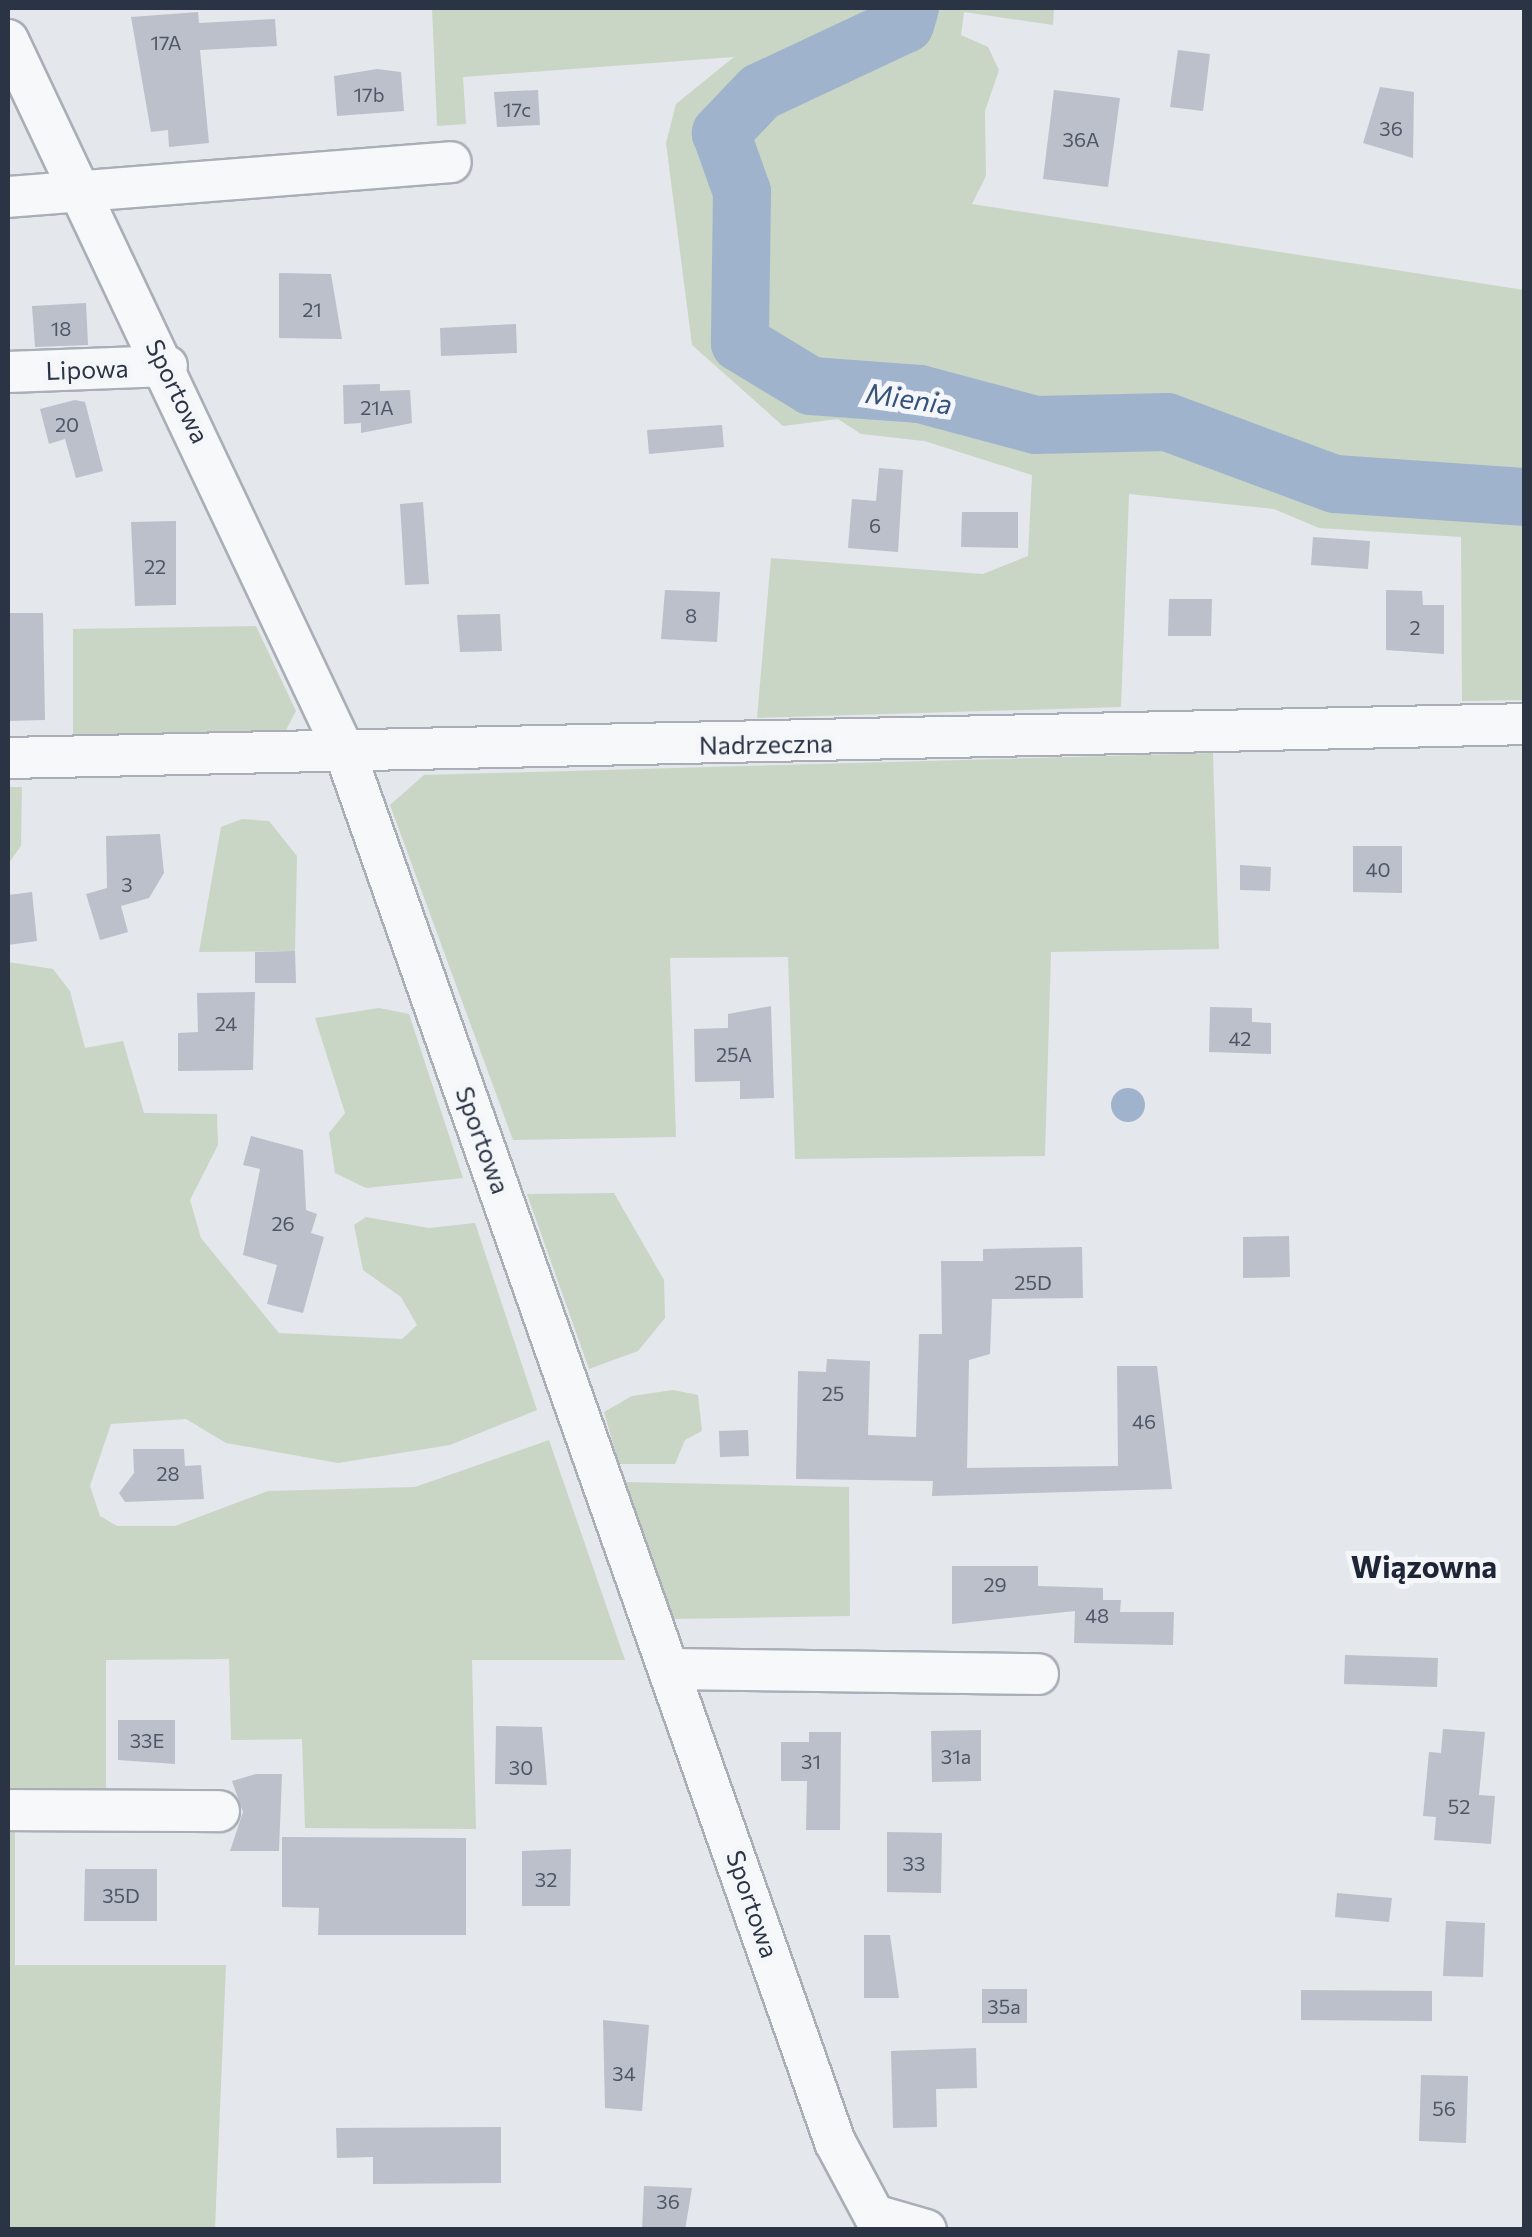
<!DOCTYPE html>
<meta charset="utf-8">
<style>
body{margin:0}
#map{position:relative;width:1532px;height:2237px;overflow:hidden;background:#e4e7ec;font-family:Commissioner,sans-serif}
div>[style]{position:absolute}
.green>*{inset:0;background:#c9d6c5}
.water>*{inset:0;background:#9fb4cc}
.round{border-radius:50%}
.river>*{height:58px;margin:-29px;padding:0 29px;transform-origin:29px;border-radius:29px;background:#9fb4cc}
.building>*{inset:0;background:#bbc0ca}
.roads{filter:drop-shadow(2px 0 #a9aeb7) drop-shadow(-2px 0 #a9aeb7) drop-shadow(0 2px #a9aeb7) drop-shadow(0 -2px #a9aeb7)}
.minor>*{height:40px;margin:-20px;padding:0 20px;transform-origin:20px;border-radius:20px;background:#f7f8fa}
span{translate:-50% -50%;white-space:nowrap;text-align:center;line-height:1.15;-webkit-text-stroke:10px #f4f6f9;paint-order:stroke}
.number-label{font-size:20px;color:#4f5766}
.number-label span{-webkit-text-stroke-width:0}
.street-label{font-size:25px;color:#2b3445}
.water-label{font-size:28px;color:#34527a;font-style:italic}
.quarter-label{font-size:30px;color:#1d2536;font-weight:700}
.frame{position:absolute;inset:0;border:10px solid #2b3445;pointer-events:none}
</style>
<div id="map">
<div class="green">
<div style="clip-path:polygon(432px 8px,1054px 8px,1053px 25px,964px 12px,961px 35px,988px 47px,999px 70px,985px 111px,986px 176px,972px 204px,1524px 290px,1524px 700px,1462px 701px,1461px 537px,1319px 528px,1274px 509px,1129px 494px,1121px 707px,757px 718px,771px 558px,983px 574px,1028px 556px,1032px 475px,924px 441px,861px 434px,838px 419px,783px 426px,692px 345px,666px 143px,676px 104px,734px 57px,463px 77px,466px 124px,437px 126px)"></div>
<div style="clip-path:polygon(256px 626px,296px 711px,285px 732px,73px 738px,73px 629px)"></div>
<div style="clip-path:polygon(1213px 753px,1219px 949px,1051px 952px,1045px 1156px,795px 1159px,788px 957px,670px 958px,676px 1137px,513px 1140px,390px 805px,424px 775px)"></div>
<div style="clip-path:polygon(8px 787px,22px 787px,21px 846px,8px 864px)"></div>
<div style="clip-path:polygon(242px 819px,269px 821px,297px 856px,295px 951px,199px 952px,221px 827px)"></div>
<div style="clip-path:polygon(8px 962px,53px 969px,70px 991px,85px 1048px,123px 1041px,144px 1113px,217px 1114px,218px 1145px,190px 1200px,201px 1238px,279px 1333px,402px 1339px,417px 1325px,401px 1297px,363px 1270px,354px 1225px,366px 1217px,429px 1228px,475px 1223px,537px 1410px,450px 1445px,338px 1463px,226px 1443px,186px 1419px,111px 1424px,90px 1486px,100px 1516px,117px 1526px,175px 1526px,268px 1491px,415px 1487px,549px 1440px,625px 1660px,472px 1660px,476px 1829px,305px 1828px,302px 1739px,231px 1740px,229px 1659px,106px 1660px,106px 1796px,8px 1795px)"></div>
<div style="clip-path:polygon(379px 1008px,409px 1014px,463px 1178px,366px 1188px,335px 1173px,329px 1133px,345px 1113px,315px 1018px)"></div>
<div style="clip-path:polygon(614px 1193px,664px 1280px,665px 1318px,638px 1351px,589px 1369px,527px 1194px)"></div>
<div style="clip-path:polygon(673px 1390px,698px 1395px,702px 1431px,685px 1440px,675px 1464px,619px 1464px,604px 1412px,632px 1396px)"></div>
<div style="clip-path:polygon(625px 1482px,849px 1487px,850px 1616px,670px 1619px)"></div>
<div style="clip-path:polygon(8px 1826px,15px 1826px,15px 1965px,226px 1965px,215px 2229px,8px 2230px)"></div>
</div>
<div class="water">
<div class="round" style="left:1111px;top:1088px;width:34px;height:34px"></div>
</div>
<div class="river">
<div style="left:910px;top:8px;width:17px;rotate:107deg"></div>
<div style="left:905px;top:24px;width:160px;rotate:154.9deg"></div>
<div style="left:760px;top:92px;width:57px;rotate:133.6deg"></div>
<div style="left:721px;top:133px;width:63px;rotate:70.4deg"></div>
<div style="left:742px;top:192px;width:151px;rotate:90.8deg"></div>
<div style="left:740px;top:343px;width:83px;rotate:31.2deg"></div>
<div style="left:811px;top:386px;width:109px;rotate:4.2deg"></div>
<div style="left:920px;top:394px;width:120px;rotate:15deg"></div>
<div style="left:1036px;top:425px;width:131px;rotate:-1.3deg"></div>
<div style="left:1167px;top:422px;width:179px;rotate:20.3deg"></div>
<div style="left:1335px;top:484px;width:189px;rotate:3.9deg"></div>
</div>
<div class="building">
<div style="clip-path:polygon(198px 12px,199px 23px,275px 19px,277px 46px,200px 50px,209px 143px,169px 147px,168px 130px,151px 132px,131px 17px)"></div>
<div style="clip-path:polygon(1178px 50px,1210px 54px,1203px 111px,1170px 107px)"></div>
<div style="clip-path:polygon(377px 69px,401px 72px,404px 111px,337px 116px,334px 76px)"></div>
<div style="clip-path:polygon(1380px 87px,1414px 92px,1413px 158px,1363px 143px)"></div>
<div style="clip-path:polygon(538px 90px,540px 125px,497px 127px,494px 92px)"></div>
<div style="clip-path:polygon(1054px 90px,1120px 98px,1108px 187px,1043px 179px)"></div>
<div style="clip-path:polygon(279px 273px,331px 274px,342px 339px,279px 338px)"></div>
<div style="clip-path:polygon(86px 303px,88px 345px,35px 347px,32px 306px)"></div>
<div style="clip-path:polygon(516px 324px,517px 353px,441px 356px,440px 328px)"></div>
<div style="clip-path:polygon(380px 384px,380px 391px,410px 390px,412px 423px,361px 433px,361px 423px,344px 424px,343px 385px)"></div>
<div style="clip-path:polygon(75px 400px,85px 402px,103px 471px,76px 478px,65px 439px,49px 444px,40px 409px)"></div>
<div style="clip-path:polygon(722px 425px,724px 447px,649px 454px,647px 430px)"></div>
<div style="clip-path:polygon(879px 468px,903px 470px,898px 552px,848px 548px,852px 499px,876px 501px)"></div>
<div style="clip-path:polygon(423px 502px,429px 584px,405px 585px,400px 504px)"></div>
<div style="clip-path:polygon(962px 512px,1018px 512px,1018px 548px,961px 547px)"></div>
<div style="clip-path:polygon(176px 521px,176px 605px,135px 606px,131px 522px)"></div>
<div style="clip-path:polygon(1313px 537px,1370px 541px,1368px 569px,1311px 565px)"></div>
<div style="clip-path:polygon(665px 590px,720px 592px,717px 642px,661px 639px)"></div>
<div style="clip-path:polygon(1386px 590px,1422px 591px,1423px 605px,1444px 605px,1444px 654px,1386px 650px)"></div>
<div style="clip-path:polygon(1169px 599px,1212px 599px,1211px 636px,1168px 636px)"></div>
<div style="clip-path:polygon(8px 613px,43px 613px,45px 720px,8px 721px)"></div>
<div style="clip-path:polygon(500px 614px,502px 651px,460px 652px,457px 615px)"></div>
<div style="clip-path:polygon(160px 834px,164px 873px,149px 898px,121px 906px,128px 932px,100px 940px,86px 894px,107px 888px,106px 836px)"></div>
<div style="clip-path:polygon(1353px 846px,1402px 846px,1402px 893px,1353px 892px)"></div>
<div style="clip-path:polygon(1240px 865px,1271px 867px,1270px 891px,1240px 890px)"></div>
<div style="clip-path:polygon(32px 892px,37px 941px,8px 945px,8px 895px)"></div>
<div style="clip-path:polygon(295px 951px,296px 983px,255px 983px,255px 952px)"></div>
<div style="clip-path:polygon(255px 992px,253px 1070px,178px 1071px,178px 1033px,198px 1032px,197px 993px)"></div>
<div style="clip-path:polygon(771px 1006px,774px 1098px,740px 1099px,740px 1081px,695px 1082px,694px 1029px,728px 1028px,728px 1014px)"></div>
<div style="clip-path:polygon(1210px 1007px,1252px 1008px,1252px 1022px,1271px 1023px,1271px 1054px,1209px 1052px)"></div>
<div style="clip-path:polygon(251px 1136px,303px 1150px,306px 1210px,317px 1214px,311px 1233px,324px 1237px,303px 1313px,267px 1304px,277px 1265px,243px 1255px,260px 1169px,243px 1165px)"></div>
<div style="clip-path:polygon(1289px 1236px,1290px 1277px,1243px 1278px,1243px 1237px)"></div>
<div style="clip-path:polygon(1082px 1247px,1083px 1298px,992px 1299px,990px 1354px,969px 1360px,967px 1468px,1118px 1466px,1117px 1366px,1157px 1366px,1172px 1489px,932px 1496px,933px 1481px,796px 1479px,798px 1371px,826px 1372px,827px 1359px,870px 1361px,868px 1435px,916px 1437px,919px 1334px,942px 1334px,941px 1261px,983px 1261px,983px 1249px)"></div>
<div style="clip-path:polygon(748px 1430px,749px 1456px,720px 1457px,719px 1431px)"></div>
<div style="clip-path:polygon(133px 1449px,184px 1449px,185px 1466px,201px 1465px,204px 1499px,125px 1502px,119px 1493px,134px 1473px)"></div>
<div style="clip-path:polygon(952px 1566px,1038px 1566px,1038px 1586px,1103px 1588px,1103px 1600px,1121px 1600px,1120px 1612px,1174px 1612px,1173px 1645px,1074px 1643px,1075px 1611px,952px 1624px)"></div>
<div style="clip-path:polygon(1345px 1655px,1438px 1658px,1437px 1687px,1344px 1684px)"></div>
<div style="clip-path:polygon(118px 1720px,175px 1720px,175px 1764px,118px 1760px)"></div>
<div style="clip-path:polygon(496px 1726px,542px 1727px,547px 1785px,495px 1784px)"></div>
<div style="clip-path:polygon(1443px 1729px,1485px 1732px,1479px 1795px,1495px 1796px,1491px 1844px,1434px 1840px,1436px 1817px,1423px 1816px,1429px 1752px,1441px 1753px)"></div>
<div style="clip-path:polygon(981px 1730px,981px 1781px,932px 1782px,931px 1731px)"></div>
<div style="clip-path:polygon(809px 1732px,841px 1732px,840px 1830px,806px 1830px,807px 1781px,781px 1781px,781px 1742px,809px 1742px)"></div>
<div style="clip-path:polygon(256px 1774px,282px 1774px,279px 1851px,230px 1851px,243px 1812px,232px 1781px)"></div>
<div style="clip-path:polygon(887px 1832px,942px 1833px,941px 1893px,887px 1892px)"></div>
<div style="clip-path:polygon(282px 1837px,466px 1838px,466px 1935px,318px 1935px,319px 1908px,282px 1907px)"></div>
<div style="clip-path:polygon(571px 1849px,570px 1906px,522px 1906px,522px 1851px)"></div>
<div style="clip-path:polygon(85px 1869px,157px 1869px,157px 1921px,84px 1921px)"></div>
<div style="clip-path:polygon(1337px 1893px,1392px 1898px,1389px 1922px,1335px 1917px)"></div>
<div style="clip-path:polygon(1446px 1921px,1485px 1923px,1483px 1977px,1443px 1976px)"></div>
<div style="clip-path:polygon(864px 1935px,890px 1935px,899px 1998px,864px 1998px)"></div>
<div style="clip-path:polygon(982px 1989px,1027px 1989px,1027px 2023px,982px 2023px)"></div>
<div style="clip-path:polygon(1301px 1990px,1432px 1991px,1432px 2021px,1301px 2020px)"></div>
<div style="clip-path:polygon(603px 2020px,649px 2025px,642px 2111px,605px 2108px)"></div>
<div style="clip-path:polygon(976px 2048px,977px 2088px,936px 2089px,937px 2127px,893px 2128px,891px 2051px)"></div>
<div style="clip-path:polygon(1421px 2075px,1468px 2076px,1466px 2143px,1419px 2141px)"></div>
<div style="clip-path:polygon(501px 2127px,501px 2183px,373px 2184px,373px 2157px,337px 2158px,336px 2128px)"></div>
<div style="clip-path:polygon(644px 2186px,692px 2188px,685px 2230px,642px 2230px)"></div>
</div>
<div class="roads">
<div class="minor">
<div style="left:8px;top:40px;width:791px;rotate:64.7deg"></div>
<div style="left:346px;top:755px;width:1471px;rotate:70.58deg"></div>
<div style="left:835px;top:2142px;width:83px;rotate:61.9deg"></div>
<div style="left:874px;top:2215px;width:54px;rotate:16.1deg"></div>
<div style="left:8px;top:197px;width:444px;rotate:-4.5deg"></div>
<div style="left:8px;top:372px;width:159px;rotate:-2.2deg"></div>
<div style="left:8px;top:758px;width:1516px;rotate:-1.28deg"></div>
<div style="left:673px;top:1669px;width:365px;rotate:0.8deg"></div>
<div style="left:8px;top:1810px;width:211px;rotate:0.3deg"></div>
</div>
</div>
<div class="number-label">
<span style="left:166px;top:42px">17A</span>
<span style="left:369px;top:94px">17b</span>
<span style="left:517px;top:109px">17c</span>
<span style="left:1391px;top:128px">36</span>
<span style="left:1081px;top:139px">36A</span>
<span style="left:312px;top:309px">21</span>
<span style="left:61px;top:328px">18</span>
<span style="left:377px;top:407px">21A</span>
<span style="left:67px;top:424px">20</span>
<span style="left:875px;top:525px">6</span>
<span style="left:155px;top:566px">22</span>
<span style="left:691px;top:615px">8</span>
<span style="left:1415px;top:627px">2</span>
<span style="left:1378px;top:869px">40</span>
<span style="left:127px;top:884px">3</span>
<span style="left:226px;top:1023px">24</span>
<span style="left:1240px;top:1038px">42</span>
<span style="left:734px;top:1054px">25A</span>
<span style="left:283px;top:1223px">26</span>
<span style="left:1033px;top:1282px">25D</span>
<span style="left:833px;top:1393px">25</span>
<span style="left:1144px;top:1421px">46</span>
<span style="left:168px;top:1473px">28</span>
<span style="left:995px;top:1584px">29</span>
<span style="left:1097px;top:1615px">48</span>
<span style="left:147px;top:1740px">33E</span>
<span style="left:956px;top:1756px">31a</span>
<span style="left:811px;top:1761px">31</span>
<span style="left:521px;top:1767px">30</span>
<span style="left:1459px;top:1806px">52</span>
<span style="left:914px;top:1863px">33</span>
<span style="left:546px;top:1879px">32</span>
<span style="left:121px;top:1895px">35D</span>
<span style="left:1004px;top:2006px">35a</span>
<span style="left:624px;top:2073px">34</span>
<span style="left:1444px;top:2108px">56</span>
<span style="left:668px;top:2201px">36</span>
</div>
<div class="street-label">
<span style="left:87px;top:369px;rotate:-2deg">Lipowa</span>
<span style="left:178px;top:391px;rotate:64deg">Sportowa</span>
<span style="left:766px;top:744px;rotate:-1deg">Nadrzeczna</span>
<span style="left:483px;top:1140px;rotate:70deg">Sportowa</span>
<span style="left:753px;top:1904px;rotate:71deg">Sportowa</span>
</div>
<div class="water-label">
<span style="left:909px;top:398px;rotate:8deg">Mienia</span>
</div>
<div class="quarter-label">
<span style="left:1424px;top:1566px">Wiązowna</span>
</div>
<div class="frame"></div>
</div>
